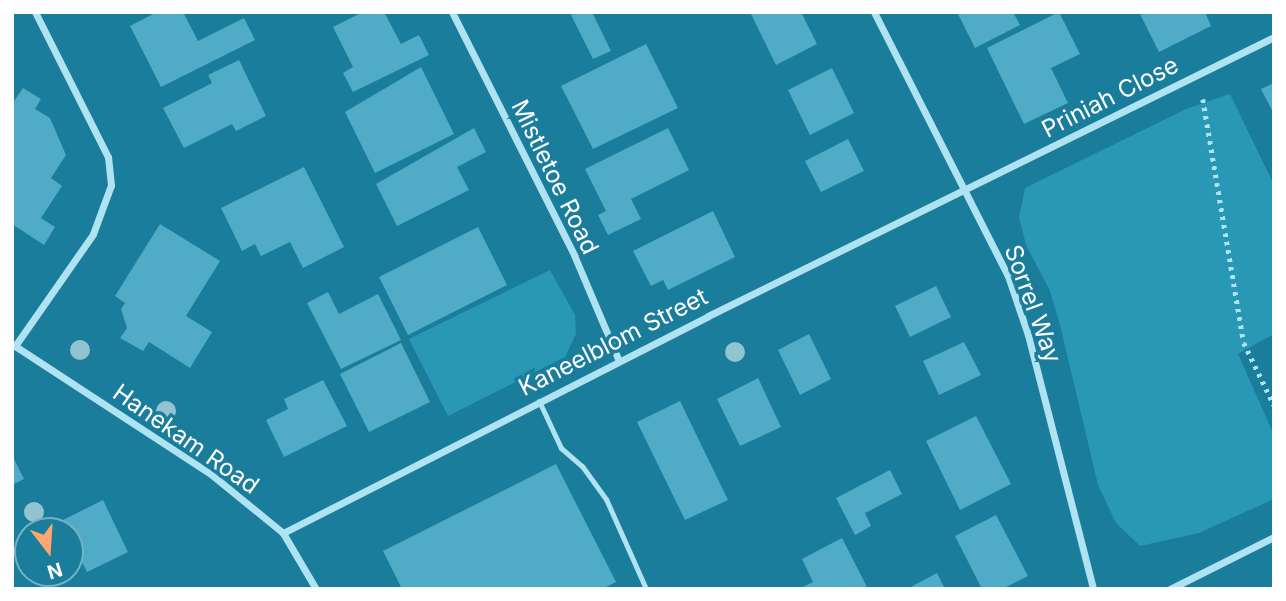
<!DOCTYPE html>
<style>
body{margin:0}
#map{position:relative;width:1286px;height:601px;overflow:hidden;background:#197d9b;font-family:Inter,sans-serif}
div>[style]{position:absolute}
.green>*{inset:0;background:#2998b7}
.building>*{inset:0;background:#4fabc6}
.path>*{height:4.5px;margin-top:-2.25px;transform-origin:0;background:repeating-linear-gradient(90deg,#afe3f1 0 3.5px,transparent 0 8.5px)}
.lane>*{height:5px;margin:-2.5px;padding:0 2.5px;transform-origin:2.5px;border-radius:2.5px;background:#afe3f1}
.street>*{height:7px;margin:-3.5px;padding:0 3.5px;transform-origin:3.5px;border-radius:3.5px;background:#afe3f1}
.trees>*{width:20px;height:20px;margin:-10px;border-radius:50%;background:#91c3d1}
span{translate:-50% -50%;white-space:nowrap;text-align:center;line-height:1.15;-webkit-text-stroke:7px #197d9b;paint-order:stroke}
.street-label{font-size:24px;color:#fff}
.frame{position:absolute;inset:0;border:14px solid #fff;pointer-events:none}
.north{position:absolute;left:14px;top:517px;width:70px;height:70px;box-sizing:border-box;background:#197d9b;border:2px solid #75b1c3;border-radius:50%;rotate:163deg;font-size:19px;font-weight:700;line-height:28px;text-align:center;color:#fff}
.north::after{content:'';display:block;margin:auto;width:24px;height:32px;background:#ffa670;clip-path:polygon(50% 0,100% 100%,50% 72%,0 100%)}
</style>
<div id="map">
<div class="green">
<div style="clip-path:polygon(1230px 94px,1274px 185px,1274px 334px,1238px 354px,1274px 435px,1274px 499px,1199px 533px,1140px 546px,1116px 523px,1098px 485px,1060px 325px,1050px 291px,1026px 245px,1019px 217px,1025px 188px,1186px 109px)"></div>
<div style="clip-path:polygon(550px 270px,575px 315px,576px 334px,565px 357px,448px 416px,409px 339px)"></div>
</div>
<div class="building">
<div style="clip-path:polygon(157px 12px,183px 12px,198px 41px,244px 18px,255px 40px,161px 87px,130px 26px)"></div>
<div style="clip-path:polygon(363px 12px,384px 12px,401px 44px,419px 35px,429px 55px,353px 92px,343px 73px,353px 67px,333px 27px)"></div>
<div style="clip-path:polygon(577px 12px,592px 12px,611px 51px,593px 59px,571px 15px)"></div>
<div style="clip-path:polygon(750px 12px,801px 12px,817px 44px,776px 65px)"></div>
<div style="clip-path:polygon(957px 12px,1013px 12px,1020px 25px,975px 48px)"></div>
<div style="clip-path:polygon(1059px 12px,1080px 54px,1051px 68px,1068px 103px,1024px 124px,987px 48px)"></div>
<div style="clip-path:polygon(1139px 12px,1205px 12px,1211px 26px,1159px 52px)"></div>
<div style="clip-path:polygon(646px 44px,678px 108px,593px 149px,561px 86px)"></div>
<div style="clip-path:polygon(239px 60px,266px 116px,236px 131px,232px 124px,184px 148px,163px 108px,212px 83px,208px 75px)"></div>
<div style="clip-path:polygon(421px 67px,454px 134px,375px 173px,345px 112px)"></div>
<div style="clip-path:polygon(832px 68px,854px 113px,810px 135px,788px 90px)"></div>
<div style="clip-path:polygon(1274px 83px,1274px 114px,1261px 89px)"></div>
<div style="clip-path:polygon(23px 88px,41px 99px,35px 109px,50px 118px,66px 155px,51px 178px,62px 186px,41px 218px,55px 227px,44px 245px,12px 224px,12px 104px)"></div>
<div style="clip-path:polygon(474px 128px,486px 152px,457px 167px,469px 190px,397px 226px,376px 184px)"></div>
<div style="clip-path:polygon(668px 128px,689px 170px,631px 199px,641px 219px,608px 235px,598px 215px,606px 211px,585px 169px)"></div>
<div style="clip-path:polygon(848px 139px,864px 171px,821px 192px,805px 161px)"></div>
<div style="clip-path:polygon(304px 167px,344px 247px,303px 268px,290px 242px,261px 256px,255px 244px,242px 251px,221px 208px)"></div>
<div style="clip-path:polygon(713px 211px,735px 257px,668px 290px,663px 280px,651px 286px,633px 251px)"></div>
<div style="clip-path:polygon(160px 224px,220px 261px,186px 316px,212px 332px,190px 368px,149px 342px,143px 351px,120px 338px,127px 328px,121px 309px,125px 303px,115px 296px)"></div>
<div style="clip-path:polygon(478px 227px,507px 285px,408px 335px,379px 277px)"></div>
<div style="clip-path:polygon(936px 286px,951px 317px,910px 337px,895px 306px)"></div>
<div style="clip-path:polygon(328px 292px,339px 314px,378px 294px,401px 340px,341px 369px,307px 303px)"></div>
<div style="clip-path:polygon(809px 334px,831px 379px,800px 395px,778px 350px)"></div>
<div style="clip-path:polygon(964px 342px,981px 375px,939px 395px,923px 361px)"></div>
<div style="clip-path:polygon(401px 343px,430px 402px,369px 432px,340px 374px)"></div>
<div style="clip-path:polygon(758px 378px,781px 427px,740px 446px,717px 399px)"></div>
<div style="clip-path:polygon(323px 380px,347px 426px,284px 457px,266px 420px,288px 409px,284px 399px)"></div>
<div style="clip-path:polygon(680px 401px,728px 500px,685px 520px,637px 422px)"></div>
<div style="clip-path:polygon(976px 416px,1011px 484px,960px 510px,926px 441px)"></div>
<div style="clip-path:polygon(12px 455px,24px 479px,12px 485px)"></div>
<div style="clip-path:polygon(556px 464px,616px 582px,602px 589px,402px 589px,383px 551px)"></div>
<div style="clip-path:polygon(890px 470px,902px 494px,865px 513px,871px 526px,855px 535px,836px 498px)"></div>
<div style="clip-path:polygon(103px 500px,128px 552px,87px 572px,61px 521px)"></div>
<div style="clip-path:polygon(996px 515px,1028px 576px,1002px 589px,982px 589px,955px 536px)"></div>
<div style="clip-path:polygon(842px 538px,868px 589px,799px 589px,813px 582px,802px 559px)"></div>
<div style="clip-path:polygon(937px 573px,945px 589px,907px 589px)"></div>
</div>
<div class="path">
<div style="left:1203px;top:99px;width:247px;rotate:80.5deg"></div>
<div style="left:1244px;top:343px;width:69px;rotate:64.2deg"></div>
</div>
<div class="lane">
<div style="left:539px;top:401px;width:52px;rotate:64.9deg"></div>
<div style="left:561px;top:448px;width:28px;rotate:41deg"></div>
<div style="left:582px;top:466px;width:41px;rotate:54deg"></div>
<div style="left:606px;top:499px;width:98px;rotate:66deg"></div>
</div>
<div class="street">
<div style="left:452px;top:12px;width:272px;rotate:63.3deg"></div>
<div style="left:574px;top:255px;width:115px;rotate:67deg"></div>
<div style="left:874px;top:12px;width:296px;rotate:63.1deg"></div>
<div style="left:1008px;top:276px;width:62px;rotate:71.3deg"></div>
<div style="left:1028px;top:335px;width:262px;rotate:75.6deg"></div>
<div style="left:12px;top:344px;width:239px;rotate:33.2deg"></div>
<div style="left:212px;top:475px;width:92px;rotate:39.2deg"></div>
<div style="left:283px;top:533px;width:65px;rotate:59.5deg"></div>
<div style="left:15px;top:346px;width:136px;rotate:-55.1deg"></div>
<div style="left:93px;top:234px;width:52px;rotate:-69.8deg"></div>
<div style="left:111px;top:185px;width:28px;rotate:-96deg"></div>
<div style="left:108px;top:157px;width:162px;rotate:-116.7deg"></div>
<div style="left:283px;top:533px;width:477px;rotate:-27deg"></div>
<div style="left:708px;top:316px;width:631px;rotate:-26.24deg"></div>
<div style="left:1170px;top:589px;width:116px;rotate:-26.6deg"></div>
</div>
<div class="trees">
<div style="left:80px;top:350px"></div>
<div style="left:735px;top:352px"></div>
<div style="left:166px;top:411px"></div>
<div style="left:34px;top:512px"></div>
</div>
<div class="street-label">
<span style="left:1110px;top:97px;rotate:-27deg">Priniah Close</span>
<span style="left:555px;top:177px;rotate:64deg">Mistletoe Road</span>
<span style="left:1033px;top:304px;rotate:70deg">Sorrel Way</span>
<span style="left:613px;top:342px;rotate:-27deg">Kaneelblom Street</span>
<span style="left:186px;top:439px;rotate:35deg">Hanekam Road</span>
</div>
<div class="frame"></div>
<div class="north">N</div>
</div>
